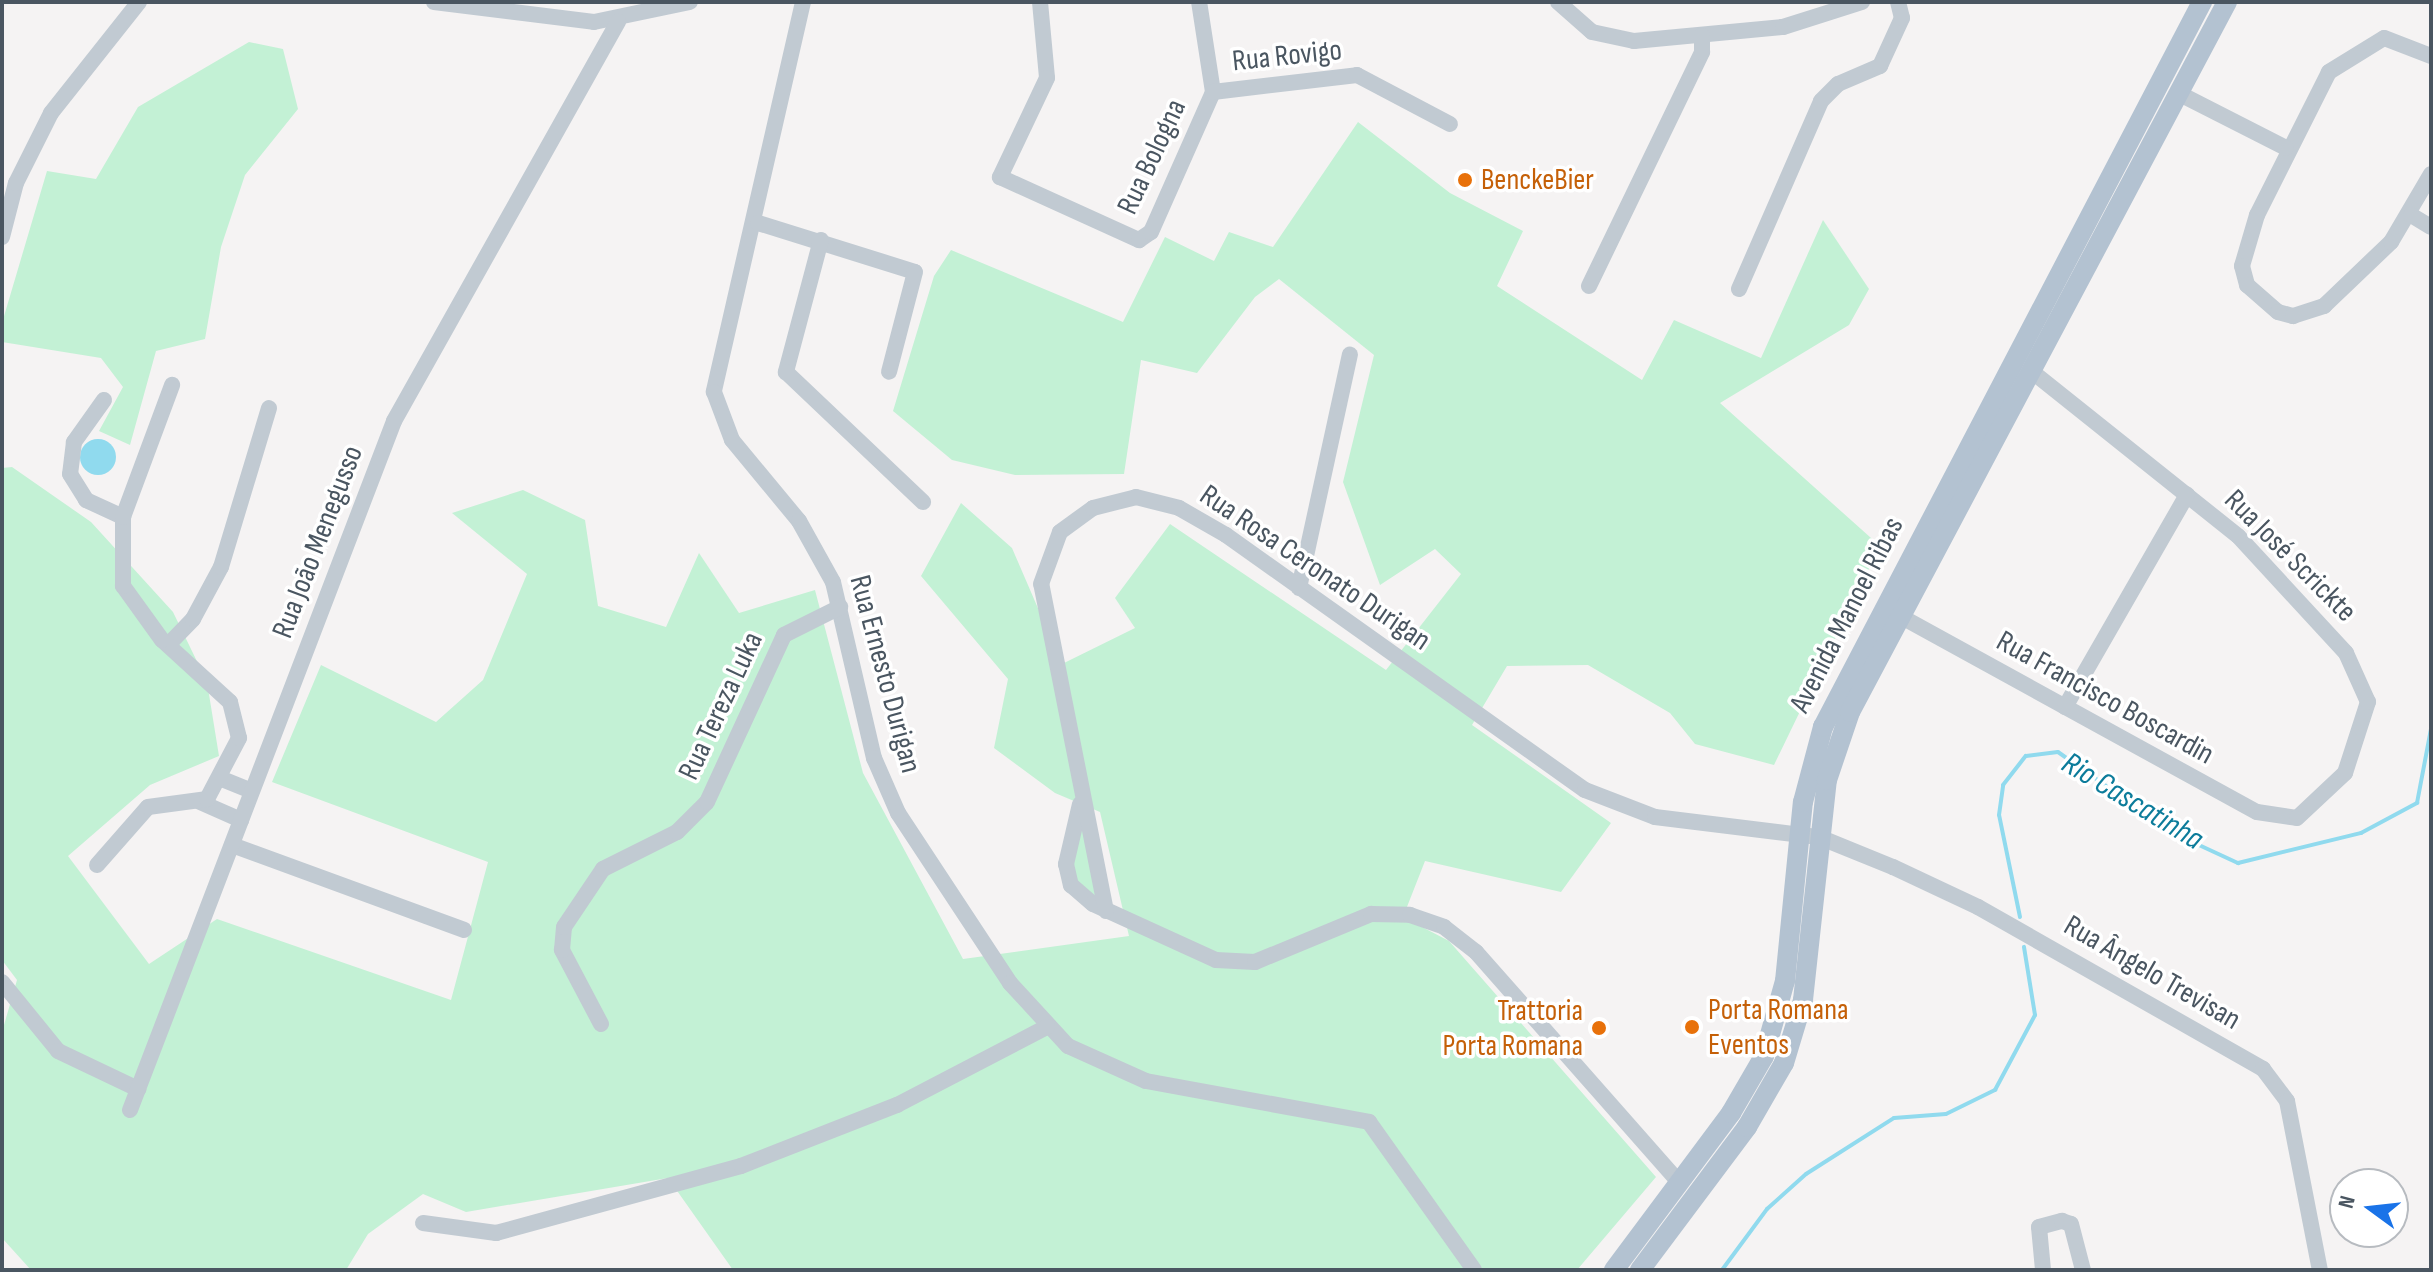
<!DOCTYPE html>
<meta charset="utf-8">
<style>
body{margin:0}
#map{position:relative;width:2433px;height:1272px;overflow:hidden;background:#f5f3f3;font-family:"Sofia Sans Condensed",sans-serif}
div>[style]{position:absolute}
.green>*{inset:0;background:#c3f1d5}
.water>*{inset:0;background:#90daee}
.round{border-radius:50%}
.stream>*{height:4px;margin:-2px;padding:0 2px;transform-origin:2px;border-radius:2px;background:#90daee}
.minor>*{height:16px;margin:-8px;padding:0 8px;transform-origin:8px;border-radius:8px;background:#c1cad2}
.major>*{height:20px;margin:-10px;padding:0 10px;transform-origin:10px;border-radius:10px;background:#b3c2d1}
.dots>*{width:22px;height:22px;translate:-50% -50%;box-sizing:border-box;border:4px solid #fff;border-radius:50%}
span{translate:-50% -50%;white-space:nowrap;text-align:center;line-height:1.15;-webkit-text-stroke:7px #fff;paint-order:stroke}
.street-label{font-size:30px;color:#4a5661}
.food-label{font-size:30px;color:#c56008}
.left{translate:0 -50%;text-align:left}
.right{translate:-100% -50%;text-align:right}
.water-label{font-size:32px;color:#0c7c9b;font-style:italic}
.frame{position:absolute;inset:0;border:4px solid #4a5661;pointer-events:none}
.north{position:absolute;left:2329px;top:1168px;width:80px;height:80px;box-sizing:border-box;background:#fff;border:2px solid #b7bbc0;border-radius:50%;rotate:285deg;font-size:22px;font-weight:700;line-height:32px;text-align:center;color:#4a5661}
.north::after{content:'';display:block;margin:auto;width:28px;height:36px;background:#1a73e8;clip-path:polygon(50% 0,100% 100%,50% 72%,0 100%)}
</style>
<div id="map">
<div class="green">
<div style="clip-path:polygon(249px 42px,283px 49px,298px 109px,245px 175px,221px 247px,205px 339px,156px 351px,130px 445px,99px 431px,123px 387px,101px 358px,2px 342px,2px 323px,47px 171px,96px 179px,138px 107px)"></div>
<div style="clip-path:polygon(1358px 122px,1450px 193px,1523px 231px,1497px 286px,1642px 380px,1674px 320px,1761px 358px,1823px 220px,1869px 289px,1849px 325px,1720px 403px,1880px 546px,1774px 765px,1695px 744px,1670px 713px,1588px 665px,1507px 666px,1472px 725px,1611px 823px,1561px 892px,1425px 861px,1403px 917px,1449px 941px,1656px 1177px,1577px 1270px,733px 1270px,668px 1178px,466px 1212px,423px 1194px,368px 1234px,346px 1270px,31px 1270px,2px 1238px,2px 1032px,17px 980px,2px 960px,2px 468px,12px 467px,91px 522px,173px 612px,207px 682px,219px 756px,150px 785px,68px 856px,149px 964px,217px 919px,451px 1000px,488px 862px,272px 782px,321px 665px,436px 722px,483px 680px,527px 574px,452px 513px,523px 490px,585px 520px,598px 606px,666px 627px,699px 553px,739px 613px,815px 590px,863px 773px,963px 959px,1129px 936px,1100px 812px,1055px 793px,994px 748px,1008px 679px,921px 576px,961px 503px,1012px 548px,1062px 664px,1135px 628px,1115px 598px,1170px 524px,1386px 670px,1461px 574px,1435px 549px,1380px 585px,1343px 482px,1374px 355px,1279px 279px,1255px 297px,1197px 373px,1141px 360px,1124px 474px,1015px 475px,952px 460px,893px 411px,934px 276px,951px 250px,1123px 322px,1165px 237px,1214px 261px,1229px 232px,1273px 247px)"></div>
<div style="clip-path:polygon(1083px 823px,1098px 899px,1077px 882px,1073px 860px)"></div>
</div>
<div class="water">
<div class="round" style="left:80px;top:439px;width:36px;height:36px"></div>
</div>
<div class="stream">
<div style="left:2431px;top:653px;width:59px;rotate:90deg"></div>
<div style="left:2020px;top:917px;width:104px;rotate:-101.6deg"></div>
<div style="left:1999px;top:815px;width:30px;rotate:-82deg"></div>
<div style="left:2003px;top:785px;width:37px;rotate:-52deg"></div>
<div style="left:2026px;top:756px;width:32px;rotate:-7deg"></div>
<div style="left:2058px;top:752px;width:141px;rotate:35.2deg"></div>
<div style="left:2173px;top:833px;width:72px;rotate:24.8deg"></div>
<div style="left:2238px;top:863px;width:127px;rotate:-13.7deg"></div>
<div style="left:2361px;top:833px;width:64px;rotate:-28.2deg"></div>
<div style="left:2417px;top:803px;width:75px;rotate:-79.3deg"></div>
<div style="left:1722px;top:1270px;width:76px;rotate:-53.6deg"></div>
<div style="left:1767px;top:1209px;width:52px;rotate:-41.9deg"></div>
<div style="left:1806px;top:1174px;width:104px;rotate:-32.5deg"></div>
<div style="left:1894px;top:1118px;width:52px;rotate:-4.4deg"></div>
<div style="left:1946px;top:1114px;width:55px;rotate:-26.1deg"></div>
<div style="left:1995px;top:1090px;width:85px;rotate:-61.9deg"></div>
<div style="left:2035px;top:1015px;width:69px;rotate:-99.2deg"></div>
</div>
<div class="minor">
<div style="left:434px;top:2px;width:161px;rotate:7.1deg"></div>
<div style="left:594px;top:22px;width:98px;rotate:-11.8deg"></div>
<div style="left:803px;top:2px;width:400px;rotate:102.9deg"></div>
<div style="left:714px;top:392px;width:51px;rotate:69.4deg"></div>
<div style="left:732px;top:440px;width:105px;rotate:50.4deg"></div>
<div style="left:799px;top:521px;width:70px;rotate:60.9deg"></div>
<div style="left:833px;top:582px;width:181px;rotate:76.9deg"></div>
<div style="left:874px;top:758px;width:60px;rotate:66.4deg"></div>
<div style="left:898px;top:813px;width:204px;rotate:56.6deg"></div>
<div style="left:1010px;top:983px;width:86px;rotate:47.4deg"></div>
<div style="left:1068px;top:1046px;width:85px;rotate:24.2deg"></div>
<div style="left:1146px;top:1081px;width:227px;rotate:10.4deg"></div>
<div style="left:1369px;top:1122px;width:181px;rotate:54.6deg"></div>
<div style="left:1040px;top:2px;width:76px;rotate:84.7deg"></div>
<div style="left:1047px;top:78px;width:110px;rotate:115.4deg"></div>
<div style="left:1000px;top:177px;width:153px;rotate:24.4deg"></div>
<div style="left:1139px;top:240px;width:14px;rotate:-34deg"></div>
<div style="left:1151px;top:232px;width:153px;rotate:-66.1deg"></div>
<div style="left:1213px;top:92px;width:91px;rotate:-98.8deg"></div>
<div style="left:1558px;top:2px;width:45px;rotate:41.4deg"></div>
<div style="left:1592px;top:32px;width:43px;rotate:12.1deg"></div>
<div style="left:1634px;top:41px;width:150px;rotate:-5.4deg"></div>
<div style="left:1783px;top:27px;width:83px;rotate:-17.6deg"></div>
<div style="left:2431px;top:56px;width:50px;rotate:-159deg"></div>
<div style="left:2384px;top:38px;width:65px;rotate:148.3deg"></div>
<div style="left:2329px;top:72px;width:160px;rotate:116.7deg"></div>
<div style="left:2257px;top:215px;width:53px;rotate:106.4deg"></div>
<div style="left:2242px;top:266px;width:20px;rotate:75deg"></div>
<div style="left:2247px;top:285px;width:41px;rotate:41.1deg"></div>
<div style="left:2278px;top:312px;width:16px;rotate:15deg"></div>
<div style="left:2293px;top:316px;width:33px;rotate:-18deg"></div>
<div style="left:2324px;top:306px;width:93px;rotate:-43.7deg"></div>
<div style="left:2391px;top:242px;width:79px;rotate:-59.5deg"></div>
<div style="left:1213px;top:92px;width:145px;rotate:-6.7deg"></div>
<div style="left:1357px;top:75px;width:105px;rotate:27.8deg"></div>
<div style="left:2178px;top:93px;width:121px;rotate:27deg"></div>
<div style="left:2411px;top:215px;width:23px;rotate:31deg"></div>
<div style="left:758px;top:223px;width:164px;rotate:17.3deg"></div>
<div style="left:915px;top:272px;width:103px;rotate:104.6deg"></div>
<div style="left:2px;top:237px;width:56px;rotate:-75.5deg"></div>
<div style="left:16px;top:183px;width:78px;rotate:-63.4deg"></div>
<div style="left:51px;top:113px;width:142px;rotate:-51.6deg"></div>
<div style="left:821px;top:240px;width:137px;rotate:104.9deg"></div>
<div style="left:786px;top:372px;width:189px;rotate:43.5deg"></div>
<div style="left:1589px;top:286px;width:260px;rotate:-64.2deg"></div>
<div style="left:1702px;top:52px;width:16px;rotate:-90deg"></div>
<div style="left:1739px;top:289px;width:205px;rotate:-66.4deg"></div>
<div style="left:1821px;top:101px;width:24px;rotate:-45deg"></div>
<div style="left:1838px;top:84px;width:46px;rotate:-23.2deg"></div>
<div style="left:1880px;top:66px;width:53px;rotate:-65.4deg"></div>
<div style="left:1902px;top:18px;width:16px;rotate:-104deg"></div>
<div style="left:104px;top:400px;width:52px;rotate:125.5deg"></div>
<div style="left:74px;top:442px;width:32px;rotate:97deg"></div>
<div style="left:70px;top:474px;width:31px;rotate:58deg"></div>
<div style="left:86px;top:500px;width:41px;rotate:24.7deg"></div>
<div style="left:1299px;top:588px;width:239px;rotate:-77.7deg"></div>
<div style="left:1900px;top:616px;width:407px;rotate:28.8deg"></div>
<div style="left:2257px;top:812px;width:40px;rotate:8.5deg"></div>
<div style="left:2297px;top:818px;width:66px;rotate:-43.2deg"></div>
<div style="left:2345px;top:773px;width:75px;rotate:-72.1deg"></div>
<div style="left:2368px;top:702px;width:54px;rotate:-114.2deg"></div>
<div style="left:2346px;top:653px;width:159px;rotate:-132.7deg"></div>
<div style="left:2238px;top:536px;width:265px;rotate:-141.4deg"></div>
<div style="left:168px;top:645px;width:36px;rotate:-46deg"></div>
<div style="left:193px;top:619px;width:59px;rotate:-61.7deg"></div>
<div style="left:221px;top:567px;width:166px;rotate:-73.2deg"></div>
<div style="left:2065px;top:707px;width:245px;rotate:-60.1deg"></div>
<div style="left:222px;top:779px;width:32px;rotate:22deg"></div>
<div style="left:200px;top:802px;width:45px;rotate:23.7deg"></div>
<div style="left:1080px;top:804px;width:62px;rotate:103.1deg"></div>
<div style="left:1066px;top:864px;width:22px;rotate:77deg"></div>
<div style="left:1071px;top:885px;width:29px;rotate:41deg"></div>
<div style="left:1093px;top:904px;width:135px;rotate:24.5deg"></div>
<div style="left:1216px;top:960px;width:39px;rotate:3deg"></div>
<div style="left:1255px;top:962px;width:126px;rotate:-22.5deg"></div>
<div style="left:1371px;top:914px;width:39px;rotate:1deg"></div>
<div style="left:1410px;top:915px;width:36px;rotate:19deg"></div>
<div style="left:1444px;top:927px;width:41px;rotate:38deg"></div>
<div style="left:1476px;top:952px;width:308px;rotate:48.6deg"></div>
<div style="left:232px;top:845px;width:247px;rotate:20.1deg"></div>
<div style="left:97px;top:865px;width:77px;rotate:-48.7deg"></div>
<div style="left:148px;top:807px;width:60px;rotate:-7.7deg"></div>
<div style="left:207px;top:799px;width:69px;rotate:-62.3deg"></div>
<div style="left:239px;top:738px;width:37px;rotate:-104deg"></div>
<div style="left:230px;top:702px;width:92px;rotate:-137.6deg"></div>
<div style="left:162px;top:640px;width:67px;rotate:-125.8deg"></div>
<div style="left:123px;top:586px;width:69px;rotate:-90deg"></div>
<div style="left:123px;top:517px;width:141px;rotate:-69.6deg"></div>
<div style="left:1106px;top:911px;width:333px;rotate:-101.2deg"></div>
<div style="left:1041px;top:584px;width:55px;rotate:-69.9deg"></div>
<div style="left:1060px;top:532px;width:41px;rotate:-36deg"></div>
<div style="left:1093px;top:508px;width:44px;rotate:-14.3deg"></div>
<div style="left:1136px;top:497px;width:44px;rotate:14.3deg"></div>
<div style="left:1179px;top:508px;width:54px;rotate:29.9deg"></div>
<div style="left:1226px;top:535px;width:440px;rotate:35.4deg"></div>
<div style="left:1585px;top:790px;width:75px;rotate:21.1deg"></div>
<div style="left:1655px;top:817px;width:165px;rotate:7deg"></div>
<div style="left:1819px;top:837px;width:80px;rotate:22.1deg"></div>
<div style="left:1893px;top:867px;width:94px;rotate:25.2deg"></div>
<div style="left:1978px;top:907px;width:328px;rotate:29.6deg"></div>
<div style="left:2263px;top:1069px;width:40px;rotate:53deg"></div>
<div style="left:2287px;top:1101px;width:172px;rotate:79deg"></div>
<div style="left:2px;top:982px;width:89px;rotate:50.9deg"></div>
<div style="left:58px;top:1051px;width:89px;rotate:25.4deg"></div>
<div style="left:601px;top:1024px;width:84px;rotate:-117.8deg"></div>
<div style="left:562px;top:950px;width:23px;rotate:-85deg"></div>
<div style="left:564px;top:927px;width:70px;rotate:-56.1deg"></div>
<div style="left:603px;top:869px;width:83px;rotate:-26.6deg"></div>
<div style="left:677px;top:832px;width:42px;rotate:-45deg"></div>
<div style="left:707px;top:802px;width:184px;rotate:-65.2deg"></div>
<div style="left:784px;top:635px;width:63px;rotate:-26.6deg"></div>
<div style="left:130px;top:1110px;width:738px;rotate:-69.03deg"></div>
<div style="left:394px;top:421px;width:458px;rotate:-60.7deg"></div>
<div style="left:423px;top:1223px;width:74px;rotate:7.8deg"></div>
<div style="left:496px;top:1233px;width:254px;rotate:-15.3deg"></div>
<div style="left:741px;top:1166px;width:168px;rotate:-21.4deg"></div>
<div style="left:897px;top:1105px;width:169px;rotate:-27.5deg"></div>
<div style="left:2043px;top:1270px;width:43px;rotate:-95.3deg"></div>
<div style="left:2039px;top:1227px;width:24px;rotate:-15deg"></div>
<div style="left:2062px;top:1221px;width:9px;rotate:18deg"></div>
<div style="left:2071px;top:1224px;width:48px;rotate:75.4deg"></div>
</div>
<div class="major">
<div style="left:1614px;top:1270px;width:196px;rotate:-53.3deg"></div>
<div style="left:1731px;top:1113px;width:66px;rotate:-59.9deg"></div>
<div style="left:1764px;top:1056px;width:78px;rotate:-74.4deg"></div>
<div style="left:1785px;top:981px;width:180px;rotate:-84.3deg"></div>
<div style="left:1803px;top:802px;width:78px;rotate:-75.1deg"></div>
<div style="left:1823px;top:727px;width:818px;rotate:-62.4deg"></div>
<div style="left:1640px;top:1270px;width:179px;rotate:-53.2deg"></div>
<div style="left:1747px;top:1127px;width:74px;rotate:-60deg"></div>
<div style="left:1784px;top:1063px;width:66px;rotate:-73.2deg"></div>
<div style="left:1803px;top:1000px;width:221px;rotate:-83.8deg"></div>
<div style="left:1827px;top:780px;width:72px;rotate:-71.3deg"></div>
<div style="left:1850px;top:712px;width:804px;rotate:-62.03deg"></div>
</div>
<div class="dots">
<div style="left:1465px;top:180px;background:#e8710a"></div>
<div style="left:1692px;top:1027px;background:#e8710a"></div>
<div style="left:1599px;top:1028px;background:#e8710a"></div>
</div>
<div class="street-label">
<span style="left:1287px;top:56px;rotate:-6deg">Rua Rovigo</span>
<span style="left:1152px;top:157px;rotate:-65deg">Rua Bologna</span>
<span style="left:318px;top:542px;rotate:-69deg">Rua João Menegusso</span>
<span style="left:2290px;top:556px;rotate:45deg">Rua José Scrickte</span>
<span style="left:1315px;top:568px;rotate:34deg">Rua Rosa Ceronato Durigan</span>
<span style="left:1847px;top:615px;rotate:-63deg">Avenida Manoel Ribas</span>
<span style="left:885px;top:674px;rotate:75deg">Rua Ernesto Durigan</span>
<span style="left:2105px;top:698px;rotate:29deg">Rua Francisco Boscardin</span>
<span style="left:721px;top:706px;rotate:-65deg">Rua Tereza Luka</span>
<span style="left:2152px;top:973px;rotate:30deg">Rua Ângelo Trevisan</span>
</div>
<div class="food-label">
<span class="left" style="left:1481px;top:180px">BenckeBier</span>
<span class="left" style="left:1708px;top:1027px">Porta Romana<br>Eventos</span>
<span class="right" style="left:1583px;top:1028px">Trattoria<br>Porta Romana</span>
</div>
<div class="water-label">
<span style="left:2132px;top:802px;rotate:31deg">Rio Cascatinha</span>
</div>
<div class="frame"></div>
<div class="north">N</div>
</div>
